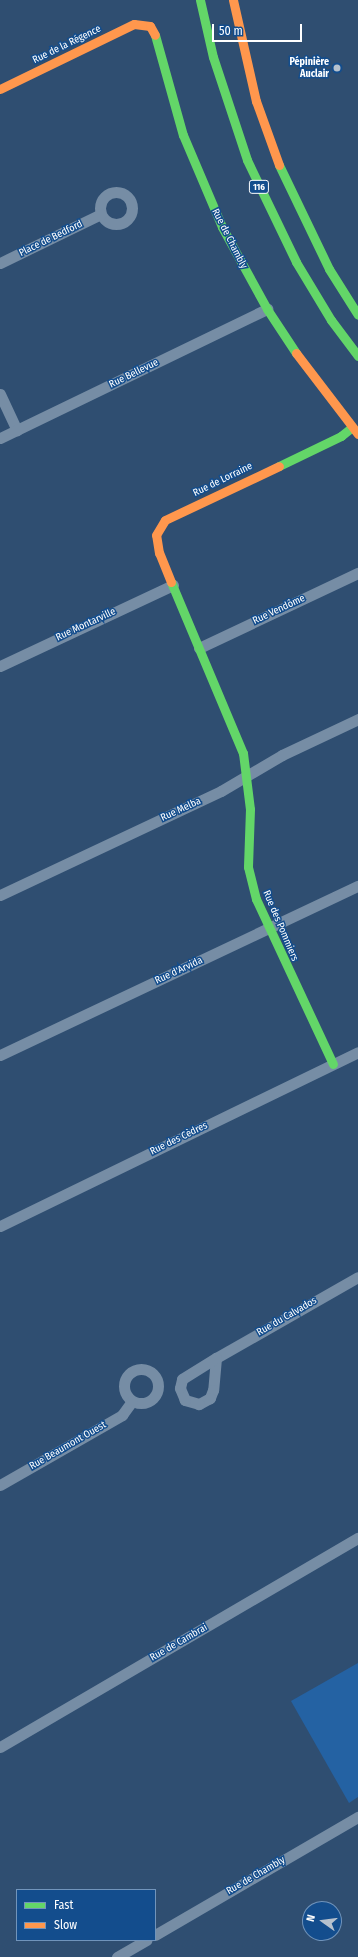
<!DOCTYPE html>
<meta charset="utf-8">
<style>
body{margin:0}
#map{position:relative;width:358px;height:1957px;overflow:hidden;background:#2f4e71;font-family:"Fira Sans Condensed",sans-serif}
div>[style]{position:absolute}
.green>*{inset:0;background:#2462a3}
.street>*{height:11px;margin:-5.5px;padding:0 5.5px;transform-origin:5.5px;border-radius:5.5px;background:#768da5}
.street>.ring{margin:-5.5px;padding:0;box-sizing:content-box;background:none;border:11px solid #768da5;border-radius:50%}
.fast>*{height:9px;margin:-4.5px;padding:0 4.5px;transform-origin:4.5px;border-radius:4.5px;background:#63d668}
.slow>*{height:9px;margin:-4.5px;padding:0 4.5px;transform-origin:4.5px;border-radius:4.5px;background:#ff974d}
.dots>*{width:11px;height:11px;translate:-50% -50%;box-sizing:border-box;border:2px solid #134d8d;border-radius:50%}
span{translate:-50% -50%;white-space:nowrap;text-align:center;line-height:1.15;-webkit-text-stroke:3px #134d8d;paint-order:stroke}
.shield-label span{padding:1px 3px;background:#134d8d;border:1px solid;border-radius:3px;-webkit-text-stroke-width:0}
.shield-label{font-size:9px;color:#fff;font-weight:700}
.street-label{font-size:10px;color:#fff}
.poi-label{font-size:10px;color:#fff;font-weight:700}
.right{translate:-100% -50%;text-align:right}
.legend{position:absolute;left:16px;top:1889px;width:140px;height:52px;box-sizing:border-box;background:#134d8d;border:1px solid #7194bb;margin:0;padding:5px 7px;list-style:none;font-size:12px;color:#fff}
.legend li{display:flex;align-items:center;gap:8px;height:20px}
.legend b{width:20px;border:1px solid #7194bb}
.north{position:absolute;left:302px;top:1901px;width:40px;height:40px;box-sizing:border-box;background:#134d8d;border:1px solid #7194bb;border-radius:50%;rotate:284deg;font-size:11px;font-weight:700;line-height:16px;text-align:center;color:#fff}
.north::after{content:'';display:block;margin:auto;width:14px;height:18px;background:#b6c1cd;clip-path:polygon(50% 0,100% 100%,50% 72%,0 100%)}
.scale{position:absolute;left:212px;top:24px;width:90px;height:18px;box-sizing:border-box;border:2px solid #fff;border-top:0;padding-left:5px;font-size:12px;line-height:14px;white-space:nowrap;color:#fff;-webkit-text-stroke:3px #134d8d;paint-order:stroke}
</style>
<div id="map">
<div class="green">
<div style="clip-path:polygon(358px 1663px,358px 1797px,349px 1803px,291px 1701px)"></div>
</div>
<div class="street">
<div class="ring" style="left:100px;top:192px;width:21px;height:21px"></div>
<div style="left:0;top:263px;width:112px;rotate:-25.9deg"></div>
<div style="left:0;top:394px;width:40px;rotate:65deg"></div>
<div style="left:0;top:438px;width:297px;rotate:-25.8deg"></div>
<div style="left:199px;top:648px;width:176px;rotate:-25.3deg"></div>
<div style="left:0;top:666px;width:191px;rotate:-25.1deg"></div>
<div style="left:0;top:895px;width:244px;rotate:-25.2deg"></div>
<div style="left:221px;top:791px;width:71px;rotate:-30.5deg"></div>
<div style="left:282px;top:755px;width:84px;rotate:-25.3deg"></div>
<div style="left:0;top:1055px;width:396px;rotate:-25.3deg"></div>
<div style="left:0;top:1226px;width:398px;rotate:-25.9deg"></div>
<div style="left:216px;top:1358px;width:163px;rotate:-29.7deg"></div>
<div style="left:216px;top:1358px;width:32px;rotate:95deg"></div>
<div style="left:213px;top:1390px;width:9px;rotate:111deg"></div>
<div style="left:210px;top:1398px;width:13px;rotate:151deg"></div>
<div style="left:199px;top:1404px;width:15px;rotate:-164deg"></div>
<div style="left:185px;top:1400px;width:13px;rotate:-113deg"></div>
<div style="left:180px;top:1388px;width:9px;rotate:-77deg"></div>
<div style="left:182px;top:1379px;width:40px;rotate:-32deg"></div>
<div class="ring" style="left:124px;top:1369px;width:23px;height:23px"></div>
<div style="left:0;top:1485px;width:141px;rotate:-29.8deg"></div>
<div style="left:122px;top:1415px;width:17px;rotate:-54deg"></div>
<div style="left:0;top:1747px;width:415px;rotate:-30.3deg"></div>
<div style="left:155px;top:1935px;width:235px;rotate:-30.2deg"></div>
<div style="left:117px;top:1957px;width:34px;rotate:-30deg"></div>
</div>
<div class="fast">
<div style="left:200px;top:0;width:58px;rotate:77.2deg"></div>
<div style="left:213px;top:57px;width:108px;rotate:71.7deg"></div>
<div style="left:247px;top:160px;width:113px;rotate:64.3deg"></div>
<div style="left:296px;top:262px;width:68px;rotate:58.9deg"></div>
<div style="left:331px;top:320px;width:45px;rotate:53.1deg"></div>
<div style="left:155px;top:35px;width:104px;rotate:74.4deg"></div>
<div style="left:183px;top:135px;width:100px;rotate:67deg"></div>
<div style="left:222px;top:227px;width:94px;rotate:61.2deg"></div>
<div style="left:267px;top:309px;width:53px;rotate:56.6deg"></div>
<div style="left:279px;top:165px;width:115px;rotate:64.3deg"></div>
<div style="left:329px;top:269px;width:54px;rotate:57.8deg"></div>
<div style="left:279px;top:466px;width:69px;rotate:-25.8deg"></div>
<div style="left:341px;top:436px;width:14px;rotate:-39deg"></div>
<div style="left:171px;top:582px;width:186px;rotate:67.2deg"></div>
<div style="left:243px;top:753px;width:56px;rotate:82.9deg"></div>
<div style="left:250px;top:809px;width:58px;rotate:92deg"></div>
<div style="left:248px;top:867px;width:33px;rotate:76deg"></div>
<div style="left:256px;top:899px;width:182px;rotate:65deg"></div>
</div>
<div class="slow">
<div style="left:233px;top:0;width:104px;rotate:77.2deg"></div>
<div style="left:256px;top:101px;width:68px;rotate:70.2deg"></div>
<div style="left:0;top:89px;width:149px;rotate:-25.9deg"></div>
<div style="left:134px;top:24px;width:16px;rotate:7deg"></div>
<div style="left:150px;top:26px;width:10px;rotate:61deg"></div>
<div style="left:296px;top:353px;width:102px;rotate:52.6deg"></div>
<div style="left:171px;top:582px;width:31px;rotate:-112deg"></div>
<div style="left:159px;top:553px;width:18px;rotate:-99deg"></div>
<div style="left:156px;top:535px;width:17px;rotate:-59deg"></div>
<div style="left:165px;top:520px;width:126px;rotate:-25.3deg"></div>
</div>
<div class="dots">
<div style="left:337px;top:68px;background:#b6c1cd"></div>
</div>
<div class="shield-label">
<span style="left:259px;top:187px">116</span>
</div>
<div class="street-label">
<span style="left:67px;top:45px;rotate:-26deg">Rue de la Régence</span>
<span style="left:51px;top:239px;rotate:-26deg">Place de Bedford</span>
<span style="left:229px;top:239px;rotate:63deg">Rue de Chambly</span>
<span style="left:134px;top:374px;rotate:-26deg">Rue Bellevue</span>
<span style="left:223px;top:480px;rotate:-26deg">Rue de Lorraine</span>
<span style="left:279px;top:610px;rotate:-25deg">Rue Vendôme</span>
<span style="left:86px;top:625px;rotate:-25deg">Rue Montarville</span>
<span style="left:181px;top:810px;rotate:-25deg">Rue Melba</span>
<span style="left:280px;top:926px;rotate:67deg">Rue des Pommiers</span>
<span style="left:179px;top:971px;rotate:-25deg">Rue d'Arvida</span>
<span style="left:179px;top:1139px;rotate:-26deg">Rue des Cèdres</span>
<span style="left:287px;top:1317px;rotate:-30deg">Rue du Calvados</span>
<span style="left:68px;top:1446px;rotate:-30deg">Rue Beaumont Ouest</span>
<span style="left:179px;top:1643px;rotate:-30deg">Rue de Cambrai</span>
<span style="left:256px;top:1876px;rotate:-30deg">Rue de Chambly</span>
</div>
<div class="poi-label">
<span class="right" style="left:329px;top:68px">Pépinière<br>Auclair</span>
</div>
<ul class="legend">
<li><b style="height:5px;background:#63d668"></b>Fast</li>
<li><b style="height:5px;background:#ff974d"></b>Slow</li>
</ul>
<div class="north">N</div>
<div class="scale">50 m</div>
</div>
